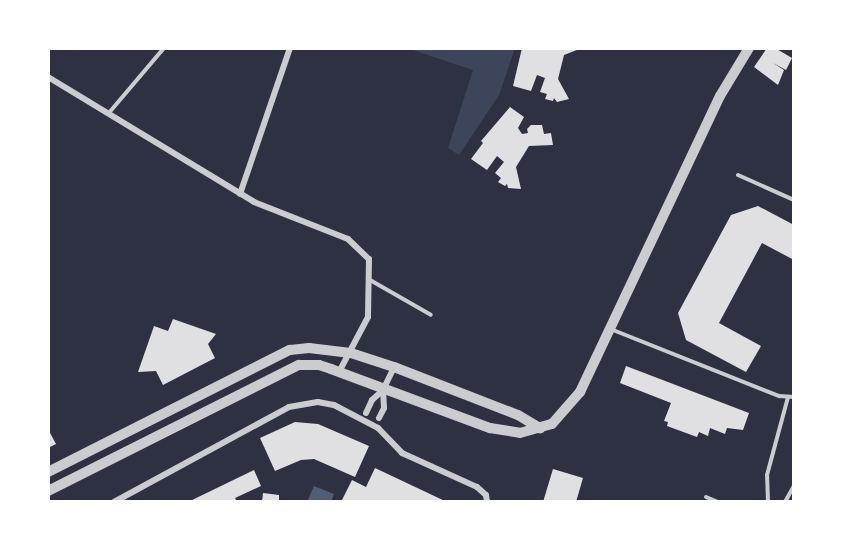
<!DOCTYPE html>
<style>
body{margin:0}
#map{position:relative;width:842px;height:550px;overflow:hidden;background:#2d3142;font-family:"DM Sans",sans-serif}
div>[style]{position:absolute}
.green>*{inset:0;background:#3c4559}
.water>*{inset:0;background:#4f5d75}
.building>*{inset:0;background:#e0e0e3}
.service>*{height:4px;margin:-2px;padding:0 2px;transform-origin:2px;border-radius:2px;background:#caccd0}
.minor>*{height:6px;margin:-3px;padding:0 3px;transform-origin:3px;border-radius:3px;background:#caccd0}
.tertiary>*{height:10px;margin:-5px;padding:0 5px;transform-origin:5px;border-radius:5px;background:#caccd0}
span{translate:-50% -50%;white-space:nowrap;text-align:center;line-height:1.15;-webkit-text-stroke:6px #fff;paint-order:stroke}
.frame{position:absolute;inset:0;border:50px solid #fff;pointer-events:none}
</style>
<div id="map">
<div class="green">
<div style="clip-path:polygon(407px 48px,515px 48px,499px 95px,459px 155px,448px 148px,473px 70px)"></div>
</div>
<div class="water">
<div style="clip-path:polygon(314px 486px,334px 494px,331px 502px,307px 502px)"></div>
</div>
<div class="building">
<div style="clip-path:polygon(522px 48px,582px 48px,564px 55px,558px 79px,569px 99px,557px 102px,554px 98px,553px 101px,545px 99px,547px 94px,540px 92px,545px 78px,537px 75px,531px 91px,513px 86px)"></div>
<div style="clip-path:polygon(767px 48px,775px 48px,792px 58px,786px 70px,773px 63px,784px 70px,778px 85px,754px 67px)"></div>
<div style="clip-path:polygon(510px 107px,524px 117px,518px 128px,522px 134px,528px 133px,527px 129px,531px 125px,542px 125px,544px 134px,551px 133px,553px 145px,529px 146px,516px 167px,521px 189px,508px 188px,507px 184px,505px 186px,498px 182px,501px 178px,495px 173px,504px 162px,497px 156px,487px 170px,471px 159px,483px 143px,481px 141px)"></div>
<div style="clip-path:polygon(758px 206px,794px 225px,794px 260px,762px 243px,719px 323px,761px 346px,746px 372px,686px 340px,678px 313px,731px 215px)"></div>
<div style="clip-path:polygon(173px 319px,216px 334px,208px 344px,215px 358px,163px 385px,156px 371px,138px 372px,154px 326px,168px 331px)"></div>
<div style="clip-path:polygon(626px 366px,749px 413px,743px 430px,727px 428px,725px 434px,710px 428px,708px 436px,699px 432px,697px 437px,667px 426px,668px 422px,664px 421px,671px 403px,620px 383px)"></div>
<div style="clip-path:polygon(295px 422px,318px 424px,369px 446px,355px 477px,314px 459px,301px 460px,275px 471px,260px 438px)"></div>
<div style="clip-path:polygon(48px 429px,56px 444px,48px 448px)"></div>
<div style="clip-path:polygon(375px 468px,447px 502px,341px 502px,352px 480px,366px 487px)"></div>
<div style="clip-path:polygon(553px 469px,583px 478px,576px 502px,543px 502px)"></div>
<div style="clip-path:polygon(254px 470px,261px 486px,235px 498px,237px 502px,188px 502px)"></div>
<div style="clip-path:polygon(263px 493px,279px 495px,279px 502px,262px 502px)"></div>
</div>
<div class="service">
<div style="left:108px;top:114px;width:87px;rotate:-49.7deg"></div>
<div style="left:738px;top:175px;width:61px;rotate:24.1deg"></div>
<div style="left:370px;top:280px;width:70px;rotate:29.8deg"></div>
<div style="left:613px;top:330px;width:179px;rotate:21.7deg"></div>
<div style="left:779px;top:396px;width:15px;rotate:4deg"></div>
<div style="left:706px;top:497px;width:13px;rotate:23deg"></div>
<div style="left:768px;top:502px;width:27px;rotate:-92deg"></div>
<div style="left:767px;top:475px;width:81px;rotate:-74.9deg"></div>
<div style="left:785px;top:502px;width:18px;rotate:-61deg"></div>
</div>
<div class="minor">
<div style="left:48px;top:77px;width:241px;rotate:31.2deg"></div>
<div style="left:254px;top:202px;width:101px;rotate:21.5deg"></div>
<div style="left:348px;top:239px;width:29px;rotate:44deg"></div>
<div style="left:369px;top:259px;width:58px;rotate:91deg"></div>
<div style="left:368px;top:317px;width:62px;rotate:117.8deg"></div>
<div style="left:240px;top:194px;width:154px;rotate:-71.1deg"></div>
<div style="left:366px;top:413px;width:14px;rotate:-65deg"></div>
<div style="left:372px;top:400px;width:15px;rotate:-42deg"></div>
<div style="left:383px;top:390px;width:25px;rotate:-64deg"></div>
<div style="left:379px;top:418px;width:11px;rotate:-63deg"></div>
<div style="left:384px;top:408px;width:18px;rotate:-93deg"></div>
<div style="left:114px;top:502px;width:199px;rotate:-28.5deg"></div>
<div style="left:289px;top:407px;width:29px;rotate:-10deg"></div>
<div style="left:318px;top:402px;width:16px;rotate:11deg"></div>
<div style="left:334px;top:405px;width:50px;rotate:27.6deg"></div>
<div style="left:378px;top:428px;width:35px;rotate:46deg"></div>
<div style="left:402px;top:453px;width:82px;rotate:24.4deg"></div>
<div style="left:477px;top:487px;width:12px;rotate:42deg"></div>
<div style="left:486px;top:495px;width:7px;rotate:82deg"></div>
</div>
<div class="tertiary">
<div style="left:48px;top:472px;width:271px;rotate:-26.8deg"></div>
<div style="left:290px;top:350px;width:19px;rotate:-6deg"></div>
<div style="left:309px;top:348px;width:42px;rotate:6.8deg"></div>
<div style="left:351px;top:353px;width:45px;rotate:18deg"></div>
<div style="left:394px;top:367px;width:133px;rotate:21.2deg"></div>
<div style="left:518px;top:415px;width:26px;rotate:31deg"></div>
<div style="left:48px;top:491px;width:281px;rotate:-26.7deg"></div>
<div style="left:299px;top:365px;width:20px"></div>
<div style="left:319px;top:365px;width:13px;rotate:18deg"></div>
<div style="left:331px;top:369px;width:170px;rotate:20.4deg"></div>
<div style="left:490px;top:428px;width:30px;rotate:9deg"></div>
<div style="left:520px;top:433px;width:33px;rotate:-16deg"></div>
<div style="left:552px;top:424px;width:43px;rotate:-48.8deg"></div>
<div style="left:580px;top:392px;width:327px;rotate:-64.7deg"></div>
<div style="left:720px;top:96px;width:56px;rotate:-58.9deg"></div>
</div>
<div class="frame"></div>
</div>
